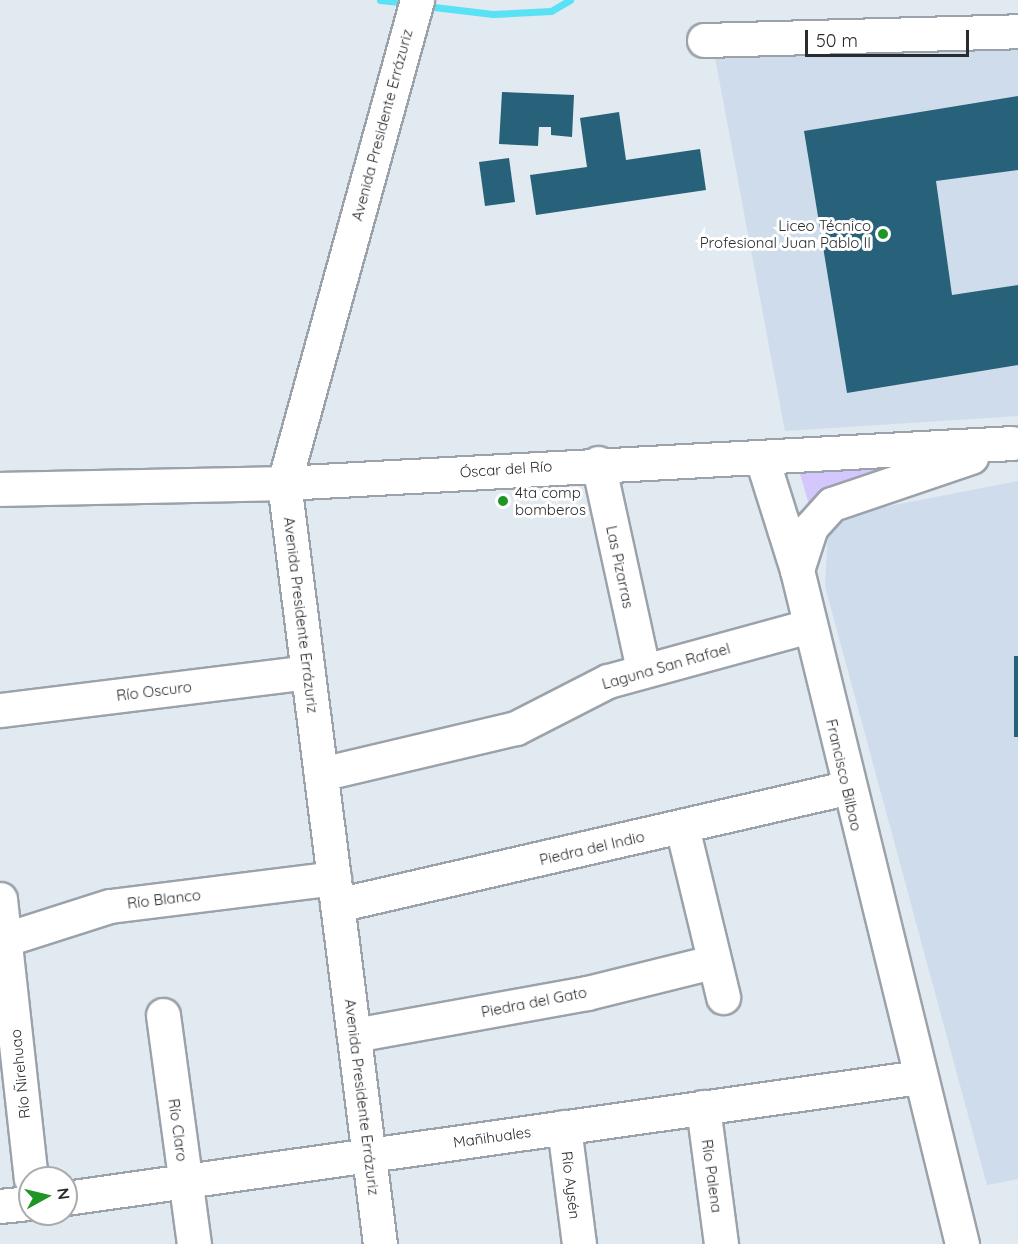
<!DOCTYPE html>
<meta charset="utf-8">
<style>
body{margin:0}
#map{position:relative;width:1018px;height:1244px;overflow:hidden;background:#e1e9f1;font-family:Quicksand,sans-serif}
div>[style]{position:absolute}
.built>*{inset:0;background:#cfdceb}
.green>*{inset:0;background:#d3c7fd}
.stream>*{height:7px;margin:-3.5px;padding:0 3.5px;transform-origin:3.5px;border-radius:3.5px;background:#59e1f5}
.building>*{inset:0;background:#28617a}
.roads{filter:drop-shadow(2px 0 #9ba2aa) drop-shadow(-2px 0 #9ba2aa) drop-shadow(0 2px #9ba2aa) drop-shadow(0 -2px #9ba2aa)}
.minor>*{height:33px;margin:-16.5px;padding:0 16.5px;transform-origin:16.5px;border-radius:16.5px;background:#fff}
.dots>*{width:16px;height:16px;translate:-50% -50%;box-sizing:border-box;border:3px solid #fff;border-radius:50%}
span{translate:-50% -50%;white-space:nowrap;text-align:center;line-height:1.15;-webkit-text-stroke:6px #fff;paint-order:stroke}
.street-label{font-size:15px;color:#292c2f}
.poi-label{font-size:15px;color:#292c2f}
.right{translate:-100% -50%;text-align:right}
.left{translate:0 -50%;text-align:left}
.north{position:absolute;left:18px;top:1166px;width:60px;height:60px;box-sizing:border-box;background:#fff;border:2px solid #a9abac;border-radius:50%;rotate:82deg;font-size:16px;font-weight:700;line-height:24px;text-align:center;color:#292c2f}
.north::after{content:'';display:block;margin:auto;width:21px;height:27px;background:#1e9626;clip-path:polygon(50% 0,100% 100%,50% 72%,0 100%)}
.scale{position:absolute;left:805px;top:30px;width:164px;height:27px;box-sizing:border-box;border:3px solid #292c2f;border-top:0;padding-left:8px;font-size:18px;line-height:21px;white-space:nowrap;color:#292c2f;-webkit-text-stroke:4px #fff;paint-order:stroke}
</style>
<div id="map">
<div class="built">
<div style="clip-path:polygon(1018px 46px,1018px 416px,785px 431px,714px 52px)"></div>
<div style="clip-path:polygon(1018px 481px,1018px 1179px,987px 1185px,825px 586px,828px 532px,838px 516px)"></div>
</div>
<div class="green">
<div style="clip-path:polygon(930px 457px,810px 508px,798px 467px)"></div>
</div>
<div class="stream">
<div style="left:380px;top:0;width:18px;rotate:6deg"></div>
<div style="left:434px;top:7px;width:59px;rotate:6.8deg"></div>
<div style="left:493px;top:14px;width:58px;rotate:-3deg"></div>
<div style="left:551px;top:11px;width:22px;rotate:-30deg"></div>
</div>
<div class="building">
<div style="clip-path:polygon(502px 92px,574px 95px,572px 137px,551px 135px,551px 127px,539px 127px,538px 146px,499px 144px)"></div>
<div style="clip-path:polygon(1018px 96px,1018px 170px,936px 181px,952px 295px,1018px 285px,1018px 365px,847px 393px,804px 131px)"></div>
<div style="clip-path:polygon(619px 112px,626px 160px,700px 149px,706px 190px,536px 215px,530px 175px,587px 167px,580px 118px)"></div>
<div style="clip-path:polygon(509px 158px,515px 202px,485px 206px,479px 162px)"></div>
<div style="clip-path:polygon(1014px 656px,1018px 656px,1018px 737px,1014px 737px)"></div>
</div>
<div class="roads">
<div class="minor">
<div style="left:704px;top:40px;width:314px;rotate:-1.6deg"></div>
<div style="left:762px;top:459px;width:116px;rotate:72.5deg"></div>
<div style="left:797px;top:570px;width:694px;rotate:76.24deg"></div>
<div style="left:598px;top:463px;width:212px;rotate:77.7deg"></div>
<div style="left:0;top:489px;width:284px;rotate:-1.2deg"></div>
<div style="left:284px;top:483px;width:729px;rotate:-3.14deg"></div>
<div style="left:797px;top:570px;width:45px;rotate:-72deg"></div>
<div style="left:811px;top:527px;width:31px;rotate:-48deg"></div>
<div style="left:832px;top:504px;width:147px;rotate:-18.7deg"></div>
<div style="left:0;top:710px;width:310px;rotate:-7deg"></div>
<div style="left:321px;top:774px;width:200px;rotate:-13.3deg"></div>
<div style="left:516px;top:728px;width:103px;rotate:-27.1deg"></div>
<div style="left:608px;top:681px;width:208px;rotate:-15.3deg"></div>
<div style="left:682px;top:827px;width:175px;rotate:76.4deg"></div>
<div style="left:0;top:899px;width:281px;rotate:83.7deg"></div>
<div style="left:337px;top:905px;width:522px;rotate:-12.95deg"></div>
<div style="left:0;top:941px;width:115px;rotate:-17.7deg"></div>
<div style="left:110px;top:906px;width:226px;rotate:-7.1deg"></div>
<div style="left:163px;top:1015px;width:231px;rotate:82.3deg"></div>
<div style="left:354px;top:1035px;width:237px;rotate:-10.2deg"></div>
<div style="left:587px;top:993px;width:129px;rotate:-13.9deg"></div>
<div style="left:703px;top:1107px;width:138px;rotate:82.5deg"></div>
<div style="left:564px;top:1127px;width:118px;rotate:82.7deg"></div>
<div style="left:66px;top:1198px;width:862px;rotate:-8.07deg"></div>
<div style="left:0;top:1206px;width:30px;rotate:-6deg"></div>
<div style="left:380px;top:1244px;width:767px;rotate:-97.19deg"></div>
<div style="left:284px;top:483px;width:501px;rotate:-74.6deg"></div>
</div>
</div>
<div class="dots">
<div style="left:883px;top:234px;background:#1e9626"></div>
<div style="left:503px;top:501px;background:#1e9626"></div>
</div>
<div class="street-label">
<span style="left:382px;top:125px;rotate:-75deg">Avenida Presidente Errázuriz</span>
<span style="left:506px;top:469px;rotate:-4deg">Óscar del Río</span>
<span style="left:620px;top:567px;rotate:78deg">Las Pizarras</span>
<span style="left:301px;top:615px;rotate:83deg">Avenida Presidente Errázuriz</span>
<span style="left:666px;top:666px;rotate:-16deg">Laguna San Rafael</span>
<span style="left:154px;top:691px;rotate:-7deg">Río Oscuro</span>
<span style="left:844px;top:775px;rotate:77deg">Francisco Bilbao</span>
<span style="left:592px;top:848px;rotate:-13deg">Piedra del Indio</span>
<span style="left:164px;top:899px;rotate:-7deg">Río Blanco</span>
<span style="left:534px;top:1002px;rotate:-11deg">Piedra del Gato</span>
<span style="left:20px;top:1074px;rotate:-96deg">Río Ñirehuao</span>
<span style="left:362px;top:1097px;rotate:83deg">Avenida Presidente Errázuriz</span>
<span style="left:178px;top:1130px;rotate:82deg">Río Claro</span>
<span style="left:492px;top:1137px;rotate:-8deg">Mañihuales</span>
<span style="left:712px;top:1176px;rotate:82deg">Río Palena</span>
<span style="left:571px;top:1185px;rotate:83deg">Río Aysén</span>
</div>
<div class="poi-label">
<span class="right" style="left:871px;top:234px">Liceo Técnico<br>Profesional Juan Pablo II</span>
<span class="left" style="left:515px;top:501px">4ta comp<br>bomberos</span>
</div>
<div class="north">N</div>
<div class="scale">50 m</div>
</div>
